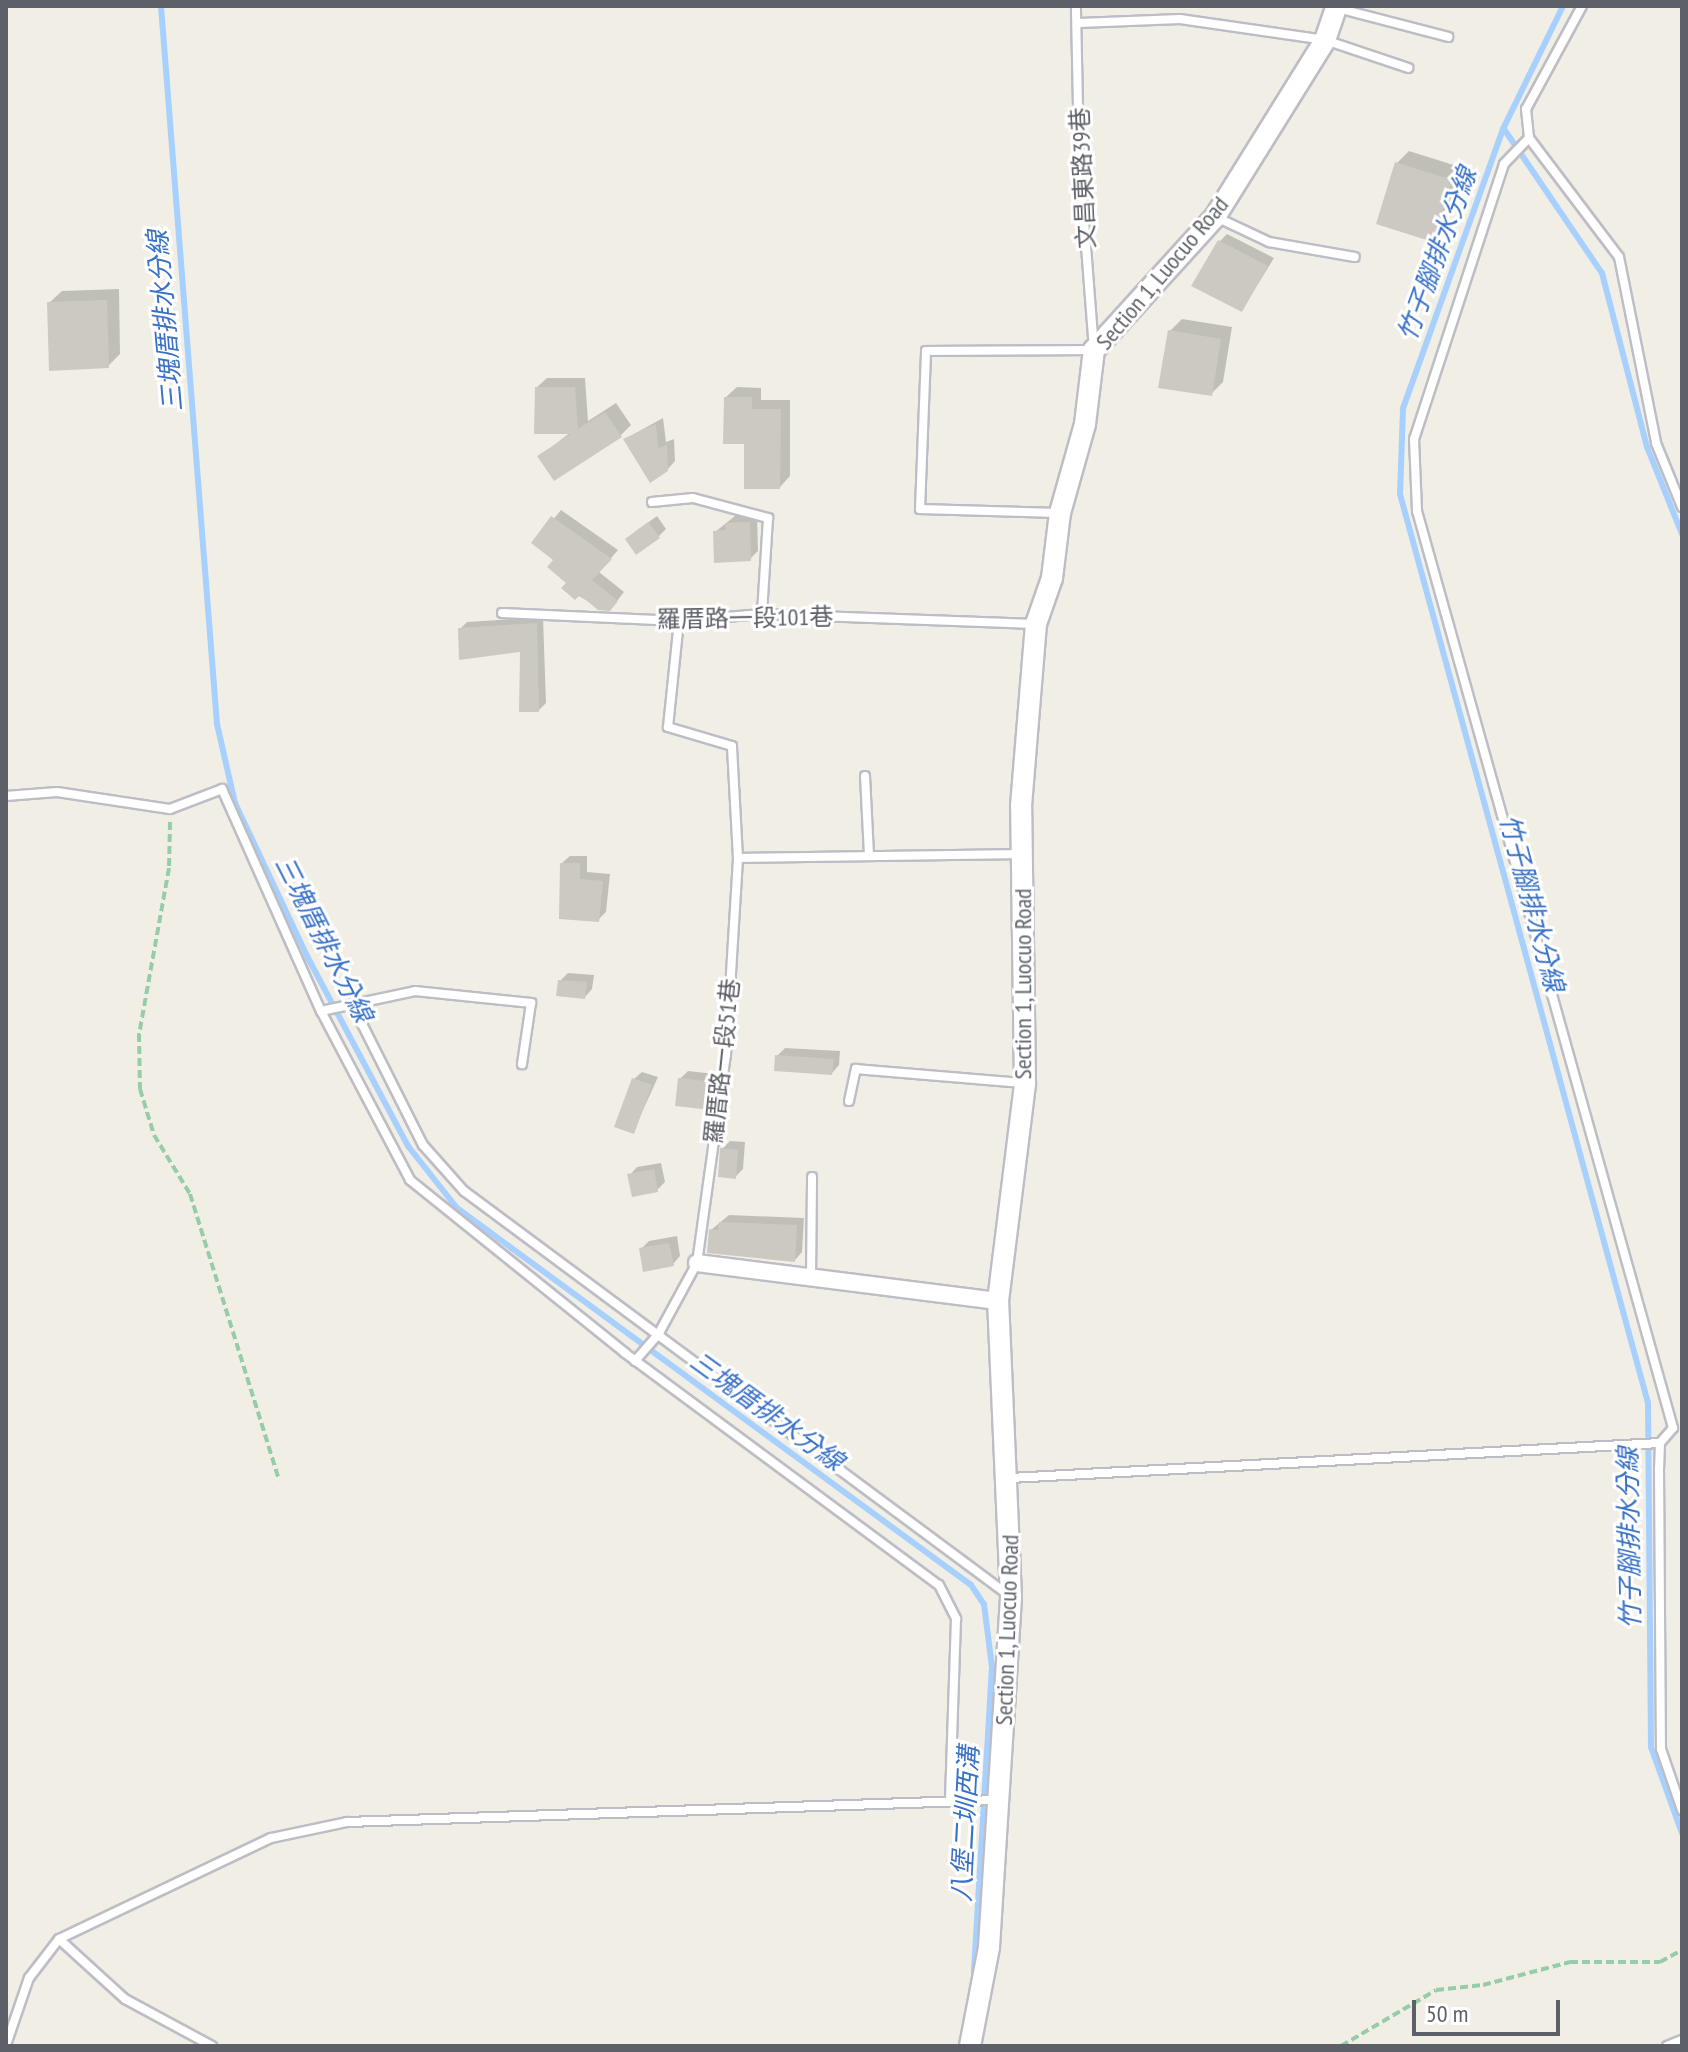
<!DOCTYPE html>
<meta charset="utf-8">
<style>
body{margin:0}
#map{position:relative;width:1688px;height:2052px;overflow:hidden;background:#f1efe5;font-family:"PT Sans Narrow","Noto Sans TC",sans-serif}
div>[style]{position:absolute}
.shadow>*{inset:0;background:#0003}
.stream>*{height:6px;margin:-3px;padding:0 3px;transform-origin:3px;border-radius:3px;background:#a7d0ff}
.building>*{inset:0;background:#ccc9c2}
.path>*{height:4px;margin-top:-2px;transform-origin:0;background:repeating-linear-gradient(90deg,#97ccab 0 8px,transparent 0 12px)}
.roads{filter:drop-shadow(2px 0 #bdbec5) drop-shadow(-2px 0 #bdbec5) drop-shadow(0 2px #bdbec5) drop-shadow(0 -2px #bdbec5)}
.service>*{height:8px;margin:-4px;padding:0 4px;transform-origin:4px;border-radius:4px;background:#fff}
.minor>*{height:16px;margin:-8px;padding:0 8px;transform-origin:8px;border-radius:8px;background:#fff}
.tertiary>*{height:20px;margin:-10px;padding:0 10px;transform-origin:10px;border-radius:10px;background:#fff}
span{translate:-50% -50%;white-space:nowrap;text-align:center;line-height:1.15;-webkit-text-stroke:6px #fff;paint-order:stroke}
.street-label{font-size:24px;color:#5d6067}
.water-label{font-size:26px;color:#3971c6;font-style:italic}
.frame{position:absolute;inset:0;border:8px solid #5d6067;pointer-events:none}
.scale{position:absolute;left:1412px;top:2000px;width:148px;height:36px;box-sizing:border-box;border:4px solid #5d6067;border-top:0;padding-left:10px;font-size:24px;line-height:28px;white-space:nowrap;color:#5d6067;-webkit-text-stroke:6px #fff;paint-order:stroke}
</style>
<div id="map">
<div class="shadow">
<div style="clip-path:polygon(1409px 151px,1463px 168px,1444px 227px,1432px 239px,1397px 163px)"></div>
<div style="clip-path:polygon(1227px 234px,1274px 258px,1242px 310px,1220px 241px)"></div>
<div style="clip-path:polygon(119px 289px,120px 354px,108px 366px,49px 303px,62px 291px)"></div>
<div style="clip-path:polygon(1182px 319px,1232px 327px,1223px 382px,1211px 394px,1170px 331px)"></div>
<div style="clip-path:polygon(547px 378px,585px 378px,588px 421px,616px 403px,631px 425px,621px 435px,540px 456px,571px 432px,536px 388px)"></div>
<div style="clip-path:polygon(737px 387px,761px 388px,761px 400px,790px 400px,790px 476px,780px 487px,746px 442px,726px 397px)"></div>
<div style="clip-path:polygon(663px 418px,666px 442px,674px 439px,675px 461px,667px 470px,625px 439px)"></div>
<div style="clip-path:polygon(561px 510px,618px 550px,599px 572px,624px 592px,617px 601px,599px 608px,564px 587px,569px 582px,556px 560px,534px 543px)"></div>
<div style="clip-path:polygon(757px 515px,758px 551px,750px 559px,715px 532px,735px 516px)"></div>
<div style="clip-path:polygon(657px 516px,666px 529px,658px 537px,635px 532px)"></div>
<div style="clip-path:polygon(543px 617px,546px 703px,539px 710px,522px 650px,460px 629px,467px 622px)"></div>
<div style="clip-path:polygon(570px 856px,587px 856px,587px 872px,610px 874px,606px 912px,598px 920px,562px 863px)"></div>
<div style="clip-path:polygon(568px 973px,594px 975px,592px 989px,585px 997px,560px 981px)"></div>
<div style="clip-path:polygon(785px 1048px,840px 1051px,839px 1065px,832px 1073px,777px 1056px)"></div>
<div style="clip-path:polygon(688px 1071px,714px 1074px,710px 1103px,722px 1075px,718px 1101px,710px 1108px,680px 1079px)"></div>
<div style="clip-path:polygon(642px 1072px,658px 1077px,633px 1132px,634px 1079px)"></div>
<div style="clip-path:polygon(730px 1141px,745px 1142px,743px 1169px,735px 1177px,722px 1149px)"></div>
<div style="clip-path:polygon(661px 1163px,665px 1182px,657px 1190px,630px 1175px,637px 1167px)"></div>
<div style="clip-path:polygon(729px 1215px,804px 1218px,802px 1252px,795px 1260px,711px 1230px)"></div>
<div style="clip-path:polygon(677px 1236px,680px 1256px,673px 1264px,641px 1249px,649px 1241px)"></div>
</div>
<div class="stream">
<div style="left:161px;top:6px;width:720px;rotate:85.54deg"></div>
<div style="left:217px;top:724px;width:81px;rotate:77.2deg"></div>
<div style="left:235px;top:803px;width:171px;rotate:64.8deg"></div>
<div style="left:308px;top:958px;width:213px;rotate:62deg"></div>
<div style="left:408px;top:1146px;width:79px;rotate:51.7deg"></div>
<div style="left:457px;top:1208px;width:637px;rotate:36.26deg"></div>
<div style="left:971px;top:1585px;width:23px;rotate:56deg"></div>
<div style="left:984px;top:1604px;width:64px;rotate:82.8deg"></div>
<div style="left:992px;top:1667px;width:306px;rotate:93.4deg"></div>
<div style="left:1563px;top:6px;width:137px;rotate:116deg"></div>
<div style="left:1503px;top:129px;width:297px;rotate:109.7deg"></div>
<div style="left:1403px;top:409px;width:85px;rotate:92deg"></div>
<div style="left:1400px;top:494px;width:942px;rotate:74.74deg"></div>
<div style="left:1648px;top:1403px;width:344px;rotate:89.5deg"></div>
<div style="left:1651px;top:1747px;width:91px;rotate:70.2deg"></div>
<div style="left:1504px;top:129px;width:174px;rotate:55.8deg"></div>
<div style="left:1602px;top:273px;width:180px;rotate:75.5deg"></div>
<div style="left:1647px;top:447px;width:94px;rotate:68.1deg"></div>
</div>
<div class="building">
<div style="clip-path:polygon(1395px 162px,1452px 180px,1433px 242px,1376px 224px)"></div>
<div style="clip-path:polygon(1218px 240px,1268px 266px,1242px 312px,1191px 286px)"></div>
<div style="clip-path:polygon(107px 300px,109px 368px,49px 371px,47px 302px)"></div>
<div style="clip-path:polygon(1168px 330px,1221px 339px,1212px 396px,1158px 388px)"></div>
<div style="clip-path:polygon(535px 387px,575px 387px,578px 429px,605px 412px,622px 437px,554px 481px,537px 456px,571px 434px,534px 434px)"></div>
<div style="clip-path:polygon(724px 397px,752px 397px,752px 409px,781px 409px,780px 489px,744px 489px,744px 444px,723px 444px)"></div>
<div style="clip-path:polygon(656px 424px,658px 448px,667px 445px,668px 471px,650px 483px,623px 439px)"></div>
<div style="clip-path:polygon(551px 516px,612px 559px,592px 580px,618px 601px,610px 611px,598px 610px,580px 595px,575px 600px,561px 588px,566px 583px,547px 567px,553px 560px,531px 543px)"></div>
<div style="clip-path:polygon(648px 522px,660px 538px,636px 555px,625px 539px)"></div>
<div style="clip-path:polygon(750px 522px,751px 561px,714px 563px,713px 531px,726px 530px,725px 523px)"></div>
<div style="clip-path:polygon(537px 623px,539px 712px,519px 712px,520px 652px,459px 660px,458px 628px)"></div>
<div style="clip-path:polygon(560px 863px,580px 863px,580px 879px,603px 881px,599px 922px,559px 919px)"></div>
<div style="clip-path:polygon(558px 980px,587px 982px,585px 999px,556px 996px)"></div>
<div style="clip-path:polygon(775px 1055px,834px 1059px,832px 1075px,774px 1071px)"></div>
<div style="clip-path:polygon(632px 1078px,652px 1085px,634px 1134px,614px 1127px)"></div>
<div style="clip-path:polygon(678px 1078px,715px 1082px,711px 1110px,675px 1106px)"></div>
<div style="clip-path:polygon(720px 1148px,738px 1150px,736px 1179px,718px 1177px)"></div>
<div style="clip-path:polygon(654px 1169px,658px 1192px,632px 1197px,627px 1174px)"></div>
<div style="clip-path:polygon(719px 1222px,797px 1225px,795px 1262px,707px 1253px,709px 1229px,718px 1230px)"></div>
<div style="clip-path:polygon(669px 1243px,674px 1266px,643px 1272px,639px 1248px)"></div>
</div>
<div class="path">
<div style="left:170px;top:822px;width:46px;rotate:91.2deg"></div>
<div style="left:169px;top:868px;width:169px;rotate:100.2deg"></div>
<div style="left:139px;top:1034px;width:55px;rotate:89deg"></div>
<div style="left:140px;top:1089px;width:48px;rotate:73.1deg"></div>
<div style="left:154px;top:1135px;width:69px;rotate:58.6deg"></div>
<div style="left:190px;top:1194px;width:300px;rotate:72.7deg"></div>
<div style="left:1341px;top:2046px;width:110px;rotate:-30.5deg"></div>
<div style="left:1436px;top:1990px;width:47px;rotate:-6.1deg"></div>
<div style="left:1483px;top:1985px;width:90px;rotate:-14.8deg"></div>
<div style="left:1570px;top:1962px;width:90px"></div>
<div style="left:1660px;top:1962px;width:25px;rotate:-29deg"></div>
</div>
<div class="roads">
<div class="service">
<div style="left:1582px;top:6px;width:117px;rotate:118.5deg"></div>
<div style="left:1526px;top:109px;width:29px;rotate:84deg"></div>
<div style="left:1529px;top:138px;width:149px;rotate:52.9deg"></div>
<div style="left:1619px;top:257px;width:190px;rotate:78.7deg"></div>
<div style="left:1656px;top:443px;width:69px;rotate:67.9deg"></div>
<div style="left:1337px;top:8px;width:115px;rotate:14.6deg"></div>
<div style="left:1079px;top:23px;width:101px;rotate:-2.3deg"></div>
<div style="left:1180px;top:19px;width:147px;rotate:8.2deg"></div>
<div style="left:1325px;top:40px;width:88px;rotate:18.6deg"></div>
<div style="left:1529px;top:138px;width:36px;rotate:134deg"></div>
<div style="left:1504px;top:164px;width:289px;rotate:108.1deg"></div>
<div style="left:1414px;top:439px;width:72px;rotate:87.6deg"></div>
<div style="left:1417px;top:511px;width:952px;rotate:74.4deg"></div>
<div style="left:1673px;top:1428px;width:20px;rotate:131deg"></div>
<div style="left:1660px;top:1443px;width:25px;rotate:92deg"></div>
<div style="left:1659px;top:1468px;width:281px;rotate:89.6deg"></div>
<div style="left:1661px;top:1749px;width:65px;rotate:71deg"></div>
<div style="left:1216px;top:217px;width:59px;rotate:25.3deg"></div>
<div style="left:1269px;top:242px;width:87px;rotate:9.9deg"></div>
<div style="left:652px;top:502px;width:41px;rotate:-5.6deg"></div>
<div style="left:693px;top:498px;width:78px;rotate:14.9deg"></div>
<div style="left:768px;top:518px;width:96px;rotate:93.6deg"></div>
<div style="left:1059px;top:513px;width:139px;rotate:-178.4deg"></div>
<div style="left:920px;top:509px;width:158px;rotate:-87.8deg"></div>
<div style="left:926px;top:351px;width:168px;rotate:-0.3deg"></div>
<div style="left:1094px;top:350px;width:197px;rotate:-94.4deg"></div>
<div style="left:1079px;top:154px;width:148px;rotate:-91.2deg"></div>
<div style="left:502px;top:613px;width:177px;rotate:2.6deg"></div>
<div style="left:679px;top:621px;width:83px;rotate:-4.8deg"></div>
<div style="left:762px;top:614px;width:273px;rotate:2.1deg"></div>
<div style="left:865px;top:776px;width:80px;rotate:87.1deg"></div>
<div style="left:6px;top:796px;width:51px;rotate:-4.5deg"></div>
<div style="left:57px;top:792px;width:114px;rotate:8.6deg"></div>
<div style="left:170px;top:809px;width:56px;rotate:-21deg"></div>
<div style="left:222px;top:789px;width:243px;rotate:66deg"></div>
<div style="left:321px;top:1011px;width:191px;rotate:62.2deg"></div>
<div style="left:410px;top:1180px;width:276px;rotate:38.8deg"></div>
<div style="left:625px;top:1353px;width:390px;rotate:36.5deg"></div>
<div style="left:939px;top:1585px;width:38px;rotate:63deg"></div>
<div style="left:956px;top:1619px;width:183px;rotate:91.9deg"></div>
<div style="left:738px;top:858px;width:284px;rotate:-0.8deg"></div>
<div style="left:352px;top:1004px;width:158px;rotate:63.3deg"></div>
<div style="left:423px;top:1145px;width:62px;rotate:48.3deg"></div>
<div style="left:464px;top:1191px;width:676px;rotate:36.58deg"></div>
<div style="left:321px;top:1011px;width:96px;rotate:-12deg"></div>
<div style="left:415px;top:991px;width:117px;rotate:5.9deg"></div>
<div style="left:531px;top:1003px;width:62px;rotate:98.4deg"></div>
<div style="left:849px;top:1101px;width:33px;rotate:-78deg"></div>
<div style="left:856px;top:1069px;width:169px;rotate:4.8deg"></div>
<div style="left:811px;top:1277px;width:100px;rotate:-89.4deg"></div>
<div style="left:635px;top:1361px;width:37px;rotate:-49deg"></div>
<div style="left:659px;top:1333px;width:80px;rotate:-61.5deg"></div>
<div style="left:697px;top:1263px;width:210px;rotate:-82.1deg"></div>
<div style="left:726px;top:1055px;width:197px;rotate:-86.5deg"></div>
<div style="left:738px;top:858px;width:112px;rotate:-93.1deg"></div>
<div style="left:732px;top:746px;width:67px;rotate:-163.5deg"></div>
<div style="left:668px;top:727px;width:107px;rotate:-84.1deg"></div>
<div style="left:1010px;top:1478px;width:651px;rotate:-3.08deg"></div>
<div style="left:59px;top:1939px;width:89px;rotate:42.3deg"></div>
<div style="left:125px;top:1999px;width:99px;rotate:28.4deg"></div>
<div style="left:6px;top:2045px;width:71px;rotate:-71.1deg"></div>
<div style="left:29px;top:1978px;width:49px;rotate:-52.4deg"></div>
<div style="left:59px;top:1939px;width:235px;rotate:-25.5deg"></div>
<div style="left:271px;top:1838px;width:78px;rotate:-11.9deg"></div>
<div style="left:347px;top:1822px;width:651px;rotate:-1.94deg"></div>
<div style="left:1667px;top:2046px;width:16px;rotate:-22deg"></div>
</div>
<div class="minor">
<div style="left:697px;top:1263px;width:303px;rotate:7.2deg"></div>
</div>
<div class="tertiary">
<div style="left:970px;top:2046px;width:101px;rotate:-79.1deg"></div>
<div style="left:989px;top:1947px;width:351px;rotate:-86.4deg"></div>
<div style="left:1011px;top:1597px;width:296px;rotate:-92.5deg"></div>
<div style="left:998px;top:1301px;width:220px;rotate:-82.9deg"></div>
<div style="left:1025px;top:1083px;width:277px;rotate:-90.8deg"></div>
<div style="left:1021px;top:806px;width:183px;rotate:-85.3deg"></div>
<div style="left:1036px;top:624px;width:49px;rotate:-70.8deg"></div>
<div style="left:1052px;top:578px;width:65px;rotate:-83deg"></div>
<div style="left:1060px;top:513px;width:92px;rotate:-74.3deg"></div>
<div style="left:1085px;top:424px;width:75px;rotate:-83.1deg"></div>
<div style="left:1094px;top:350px;width:180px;rotate:-47.7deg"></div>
<div style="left:1215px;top:217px;width:208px;rotate:-58.1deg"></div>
<div style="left:1325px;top:40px;width:36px;rotate:-71deg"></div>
</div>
</div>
<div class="street-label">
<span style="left:1083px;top:178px;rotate:-93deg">文昌東路39巷</span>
<span style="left:1162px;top:273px;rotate:-50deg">Section 1, Luocuo Road</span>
<span style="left:745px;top:618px;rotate:-1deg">羅厝路一段101巷</span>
<span style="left:1023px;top:984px;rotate:-90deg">Section 1, Luocuo Road</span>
<span style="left:722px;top:1061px;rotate:-84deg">羅厝路一段51巷</span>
<span style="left:1007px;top:1630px;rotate:-88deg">Section 1, Luocuo Road</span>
</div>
<div class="water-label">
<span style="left:1437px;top:254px;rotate:-70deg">竹子腳排水分線</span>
<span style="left:165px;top:321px;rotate:-95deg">三塊厝排水分線</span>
<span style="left:1532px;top:903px;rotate:75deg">竹子腳排水分線</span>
<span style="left:324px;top:939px;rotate:63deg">三塊厝排水分線</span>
<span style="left:767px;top:1411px;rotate:36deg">三塊厝排水分線</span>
<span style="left:1629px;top:1538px;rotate:-91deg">竹子腳排水分線</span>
<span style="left:965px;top:1824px;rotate:-87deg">八堡二圳西溝</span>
</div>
<div class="frame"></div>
<div class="scale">50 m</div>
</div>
